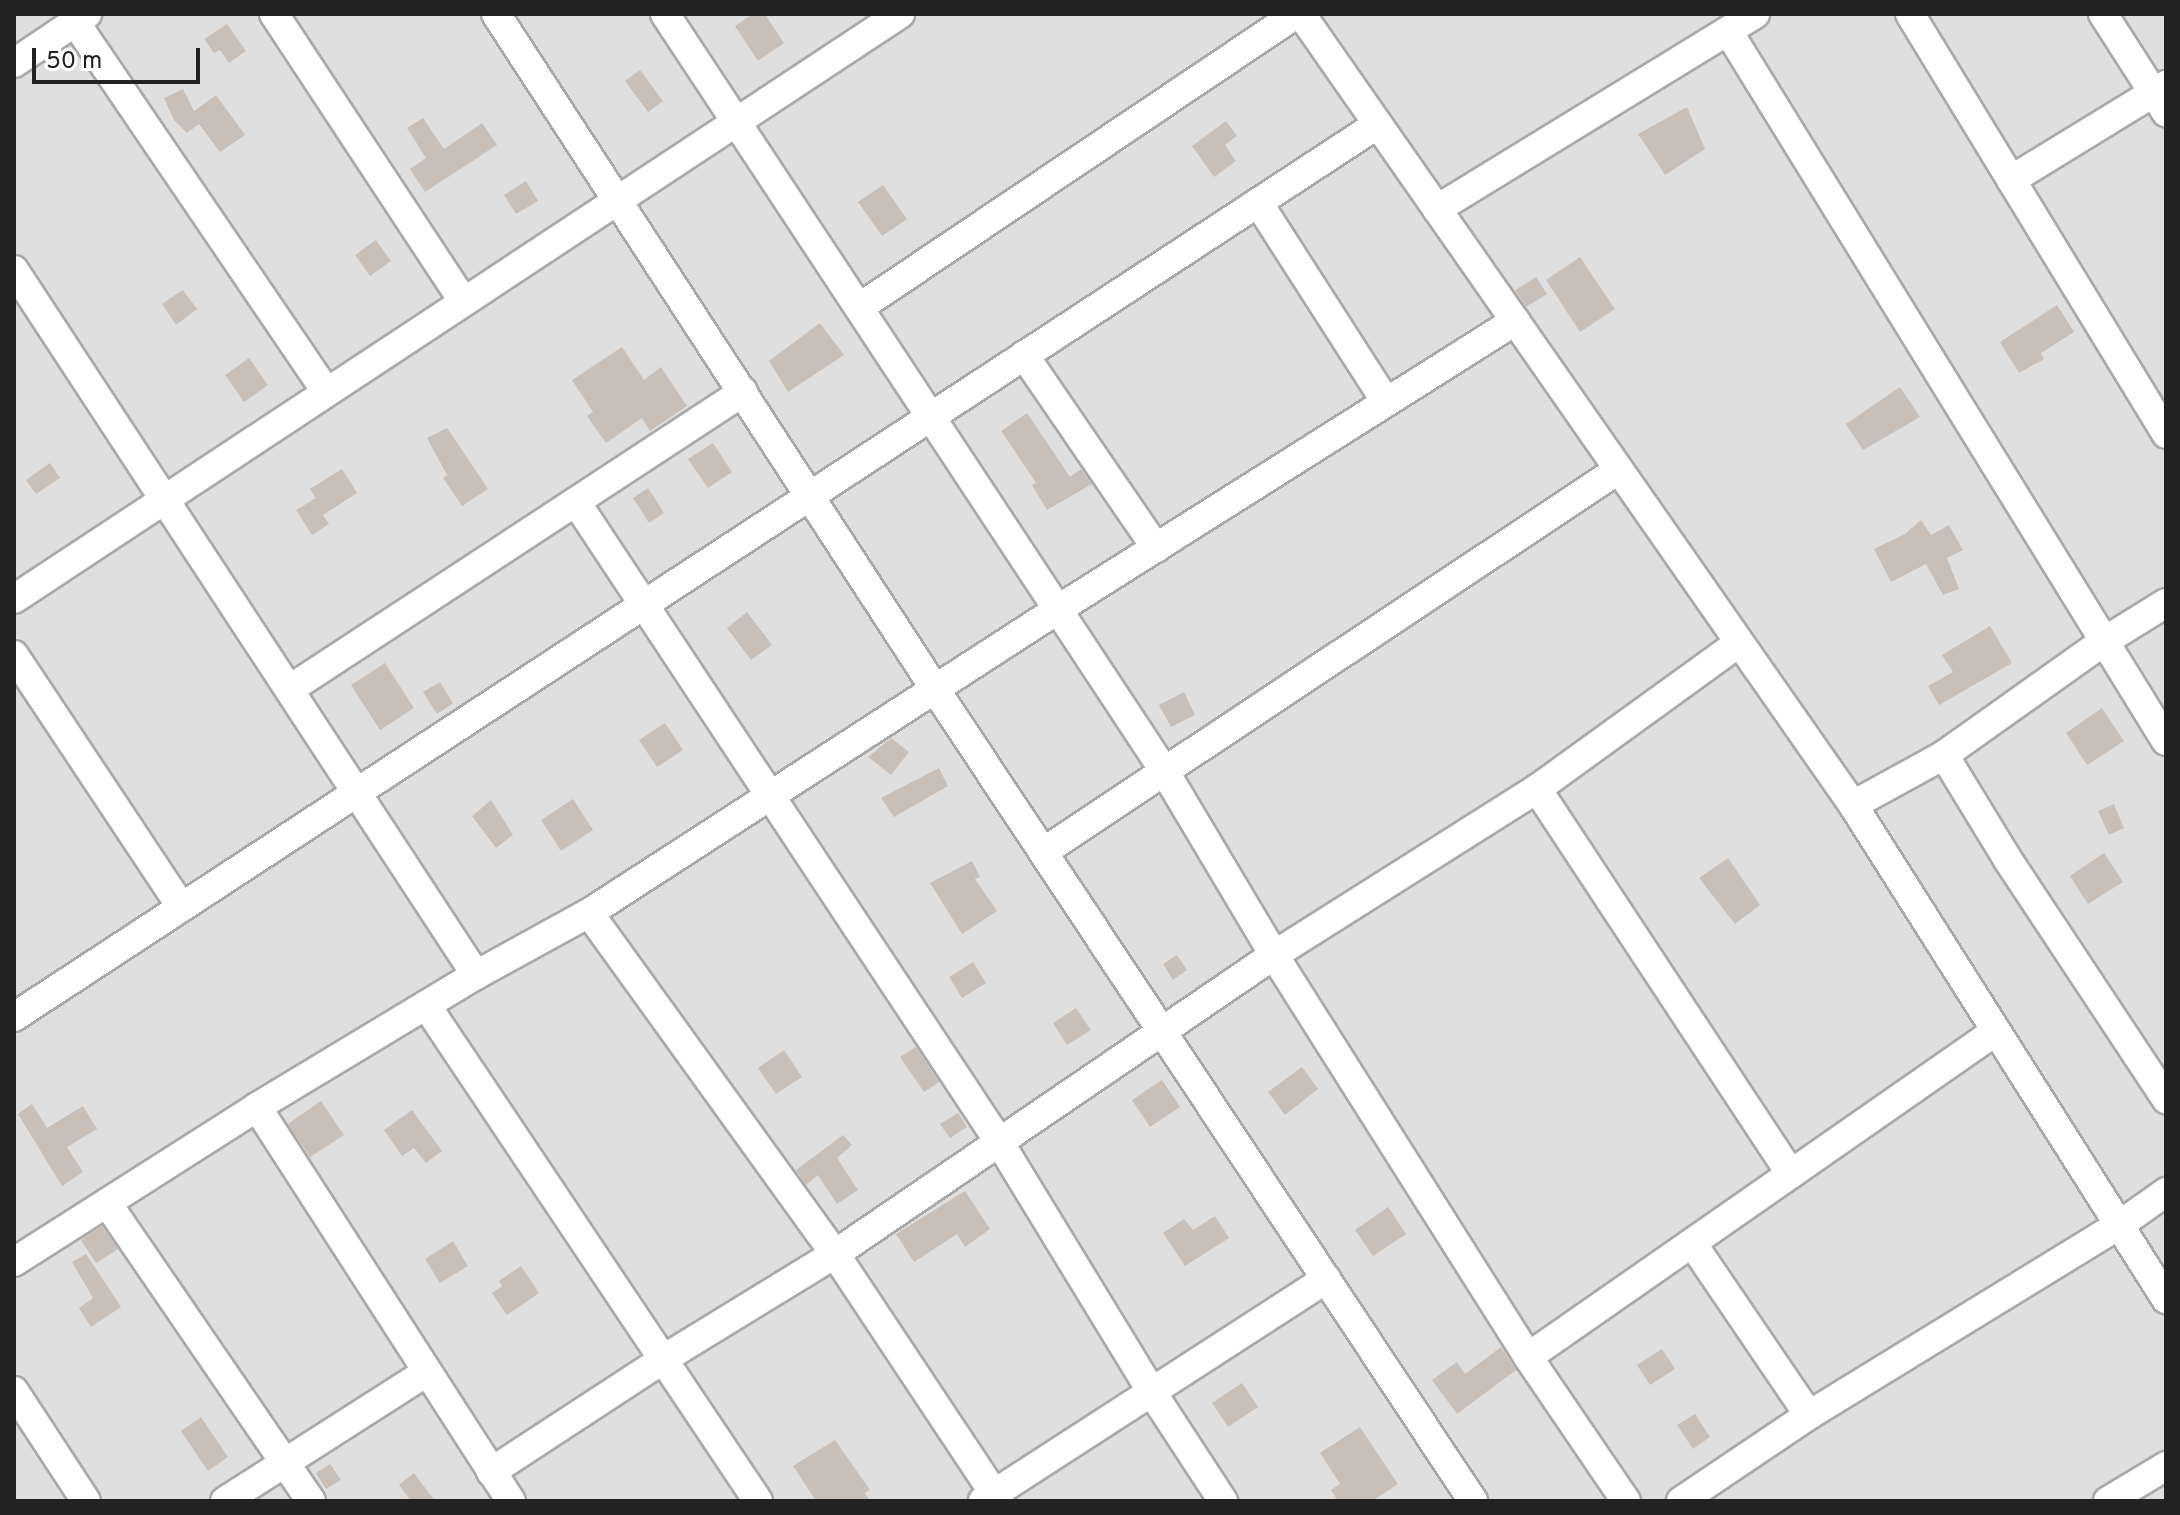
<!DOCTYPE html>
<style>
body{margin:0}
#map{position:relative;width:2180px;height:1515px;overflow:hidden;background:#f2efe9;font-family:Overpass,sans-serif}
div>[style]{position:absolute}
.residential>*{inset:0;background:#e0dfdf}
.building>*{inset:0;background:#c7bfb8}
.roads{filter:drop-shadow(2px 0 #a9a9a9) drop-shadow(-2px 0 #a9a9a9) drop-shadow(0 2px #a9a9a9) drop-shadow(0 -2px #a9a9a9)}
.minor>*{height:28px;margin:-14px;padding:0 14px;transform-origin:14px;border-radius:14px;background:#fff}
span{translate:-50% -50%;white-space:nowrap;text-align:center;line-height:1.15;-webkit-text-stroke:8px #fff;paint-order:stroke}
.frame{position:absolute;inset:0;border:16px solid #222;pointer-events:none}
.scale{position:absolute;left:32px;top:48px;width:168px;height:36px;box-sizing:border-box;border:4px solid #222;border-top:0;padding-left:10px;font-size:24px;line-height:28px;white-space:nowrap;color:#222;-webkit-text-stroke:6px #fff;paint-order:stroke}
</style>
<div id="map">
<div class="residential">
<div style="clip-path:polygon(14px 14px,2166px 14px,2166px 1501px,14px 1501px)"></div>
</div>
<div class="building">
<div style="clip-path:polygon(753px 14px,765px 14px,784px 43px,758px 61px,735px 26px)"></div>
<div style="clip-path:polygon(227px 24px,246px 51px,229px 63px,220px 50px,214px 53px,204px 39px)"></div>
<div style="clip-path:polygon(640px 70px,663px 101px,648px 112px,625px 81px)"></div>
<div style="clip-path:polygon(183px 89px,194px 111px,216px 95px,245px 135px,220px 152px,199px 124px,187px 133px,174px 120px,164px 98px)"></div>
<div style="clip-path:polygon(1687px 107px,1705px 149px,1665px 175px,1638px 134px)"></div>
<div style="clip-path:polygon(423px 118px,444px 149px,482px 123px,497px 145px,425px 192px,410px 169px,426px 158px,407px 128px)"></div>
<div style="clip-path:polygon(1226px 121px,1237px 136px,1225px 145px,1236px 161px,1214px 177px,1192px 146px)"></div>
<div style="clip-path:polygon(526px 181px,538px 201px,516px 214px,504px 195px)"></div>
<div style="clip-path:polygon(883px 185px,907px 219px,882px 236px,858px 202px)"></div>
<div style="clip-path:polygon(376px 240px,391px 261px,370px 276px,355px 255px)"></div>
<div style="clip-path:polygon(1580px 257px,1615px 309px,1580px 332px,1546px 280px)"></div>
<div style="clip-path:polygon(1536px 277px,1547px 294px,1526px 307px,1515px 290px)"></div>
<div style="clip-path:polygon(183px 290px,197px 309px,176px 325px,162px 304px)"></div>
<div style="clip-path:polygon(2057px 305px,2074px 332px,2041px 353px,2044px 359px,2019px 373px,2000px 342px)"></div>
<div style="clip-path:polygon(820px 323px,844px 355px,788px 392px,769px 361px)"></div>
<div style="clip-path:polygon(622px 347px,644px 380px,661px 367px,687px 406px,650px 431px,642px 418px,606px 443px,587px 416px,593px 412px,572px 380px)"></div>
<div style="clip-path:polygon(249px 358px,268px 385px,244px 402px,225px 375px)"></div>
<div style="clip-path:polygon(1900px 387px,1920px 417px,1863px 450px,1846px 424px)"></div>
<div style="clip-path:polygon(1027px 413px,1070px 477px,1081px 469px,1092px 484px,1047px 510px,1032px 485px,1036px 483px,1001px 431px)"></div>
<div style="clip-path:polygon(447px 428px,488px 489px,462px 506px,443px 478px,447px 475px,427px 438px)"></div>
<div style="clip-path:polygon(713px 443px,732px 472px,708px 488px,688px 459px)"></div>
<div style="clip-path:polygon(50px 463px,60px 478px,36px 494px,26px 480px)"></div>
<div style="clip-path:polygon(342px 469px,357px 493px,323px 515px,329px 524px,312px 535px,296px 510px,316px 498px,310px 489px)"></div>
<div style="clip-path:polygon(648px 488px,664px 513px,649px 523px,633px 498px)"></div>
<div style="clip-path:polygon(1921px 520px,1931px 535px,1949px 525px,1963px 550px,1947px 558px,1959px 589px,1943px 595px,1926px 564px,1891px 582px,1874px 549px,1905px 534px)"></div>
<div style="clip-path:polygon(747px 612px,772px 645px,751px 660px,727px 628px)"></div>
<div style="clip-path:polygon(1990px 626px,2012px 663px,1939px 705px,1928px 686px,1953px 672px,1942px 655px)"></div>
<div style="clip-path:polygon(385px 663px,414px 708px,380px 730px,351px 685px)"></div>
<div style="clip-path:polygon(440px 682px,453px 703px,437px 714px,423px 692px)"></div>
<div style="clip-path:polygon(1184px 692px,1195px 715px,1171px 727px,1159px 705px)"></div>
<div style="clip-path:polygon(2102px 708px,2124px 741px,2087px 765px,2066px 733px)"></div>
<div style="clip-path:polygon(665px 723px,683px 750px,657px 767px,639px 740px)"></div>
<div style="clip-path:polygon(891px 738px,909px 752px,891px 775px,868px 757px)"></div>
<div style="clip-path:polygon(939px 768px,948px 786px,894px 817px,881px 798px)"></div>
<div style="clip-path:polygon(573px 799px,593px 830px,561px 851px,541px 820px)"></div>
<div style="clip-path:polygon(491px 800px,513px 835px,496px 848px,472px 816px)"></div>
<div style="clip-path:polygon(2114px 804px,2124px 828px,2109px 835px,2098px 811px)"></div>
<div style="clip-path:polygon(2104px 853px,2123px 882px,2088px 904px,2070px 876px)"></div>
<div style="clip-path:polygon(1728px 858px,1760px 905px,1735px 924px,1699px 878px)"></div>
<div style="clip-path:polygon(972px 861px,980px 877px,975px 879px,997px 911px,962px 934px,930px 883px)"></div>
<div style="clip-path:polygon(1177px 955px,1187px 970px,1173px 980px,1163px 964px)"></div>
<div style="clip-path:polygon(973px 962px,986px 983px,962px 998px,949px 977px)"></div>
<div style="clip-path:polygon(1076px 1008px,1091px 1030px,1067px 1045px,1053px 1023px)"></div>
<div style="clip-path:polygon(916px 1047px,939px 1082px,924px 1092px,900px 1057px)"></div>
<div style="clip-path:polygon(784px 1050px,802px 1077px,776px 1094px,758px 1068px)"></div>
<div style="clip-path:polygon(1302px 1067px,1318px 1089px,1285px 1115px,1268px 1092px)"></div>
<div style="clip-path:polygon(1162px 1080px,1180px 1107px,1150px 1127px,1132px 1100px)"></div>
<div style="clip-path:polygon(321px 1101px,344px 1135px,310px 1157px,288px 1124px)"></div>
<div style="clip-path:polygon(32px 1104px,47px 1128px,83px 1106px,97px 1129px,67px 1147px,83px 1172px,62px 1186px,18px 1114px)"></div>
<div style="clip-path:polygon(412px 1110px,442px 1151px,426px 1163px,414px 1148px,402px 1156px,384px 1130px)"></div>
<div style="clip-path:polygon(958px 1113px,967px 1127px,950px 1138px,940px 1124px)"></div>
<div style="clip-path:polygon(843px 1135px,852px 1145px,837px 1158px,858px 1190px,837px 1204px,818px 1175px,806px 1185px,796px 1170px)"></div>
<div style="clip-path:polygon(965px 1191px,990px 1229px,965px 1247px,957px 1234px,914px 1262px,896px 1234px)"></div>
<div style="clip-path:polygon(1388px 1207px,1406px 1234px,1373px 1256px,1355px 1230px)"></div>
<div style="clip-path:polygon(1215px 1216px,1229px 1238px,1185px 1266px,1163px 1233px,1184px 1219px,1193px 1230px)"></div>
<div style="clip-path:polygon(102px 1226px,118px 1249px,96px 1263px,81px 1240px)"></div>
<div style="clip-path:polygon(453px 1241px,468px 1266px,440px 1283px,425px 1259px)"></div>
<div style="clip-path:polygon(86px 1254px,121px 1307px,91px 1327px,79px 1308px,93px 1298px,72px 1262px)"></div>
<div style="clip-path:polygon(521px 1266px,539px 1293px,507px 1315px,492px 1293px,502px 1286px,499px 1281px)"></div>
<div style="clip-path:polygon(1501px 1347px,1516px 1370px,1457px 1414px,1432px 1380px,1457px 1362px,1465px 1374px)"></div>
<div style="clip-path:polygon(1662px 1349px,1675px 1369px,1650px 1385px,1637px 1365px)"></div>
<div style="clip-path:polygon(1242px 1383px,1258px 1407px,1228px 1427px,1212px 1403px)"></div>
<div style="clip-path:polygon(1695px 1414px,1710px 1437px,1693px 1449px,1677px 1425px)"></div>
<div style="clip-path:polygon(201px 1417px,228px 1457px,208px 1471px,181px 1431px)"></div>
<div style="clip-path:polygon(1360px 1427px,1398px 1484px,1372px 1501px,1338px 1501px,1331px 1490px,1340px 1484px,1320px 1453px)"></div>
<div style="clip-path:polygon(835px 1440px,870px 1490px,865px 1493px,870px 1501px,816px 1501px,793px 1466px)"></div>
<div style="clip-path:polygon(330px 1464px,341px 1480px,326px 1489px,316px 1473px)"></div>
<div style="clip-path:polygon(414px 1473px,435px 1501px,411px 1501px,399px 1485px)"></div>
</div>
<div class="roads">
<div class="minor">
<div style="left:274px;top:14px;width:344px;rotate:56.6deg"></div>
<div style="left:496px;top:14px;width:805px;rotate:56.96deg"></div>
<div style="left:935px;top:689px;width:974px;rotate:56.47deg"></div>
<div style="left:665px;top:14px;width:908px;rotate:56.59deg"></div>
<div style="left:1165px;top:772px;width:213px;rotate:59.2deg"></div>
<div style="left:1274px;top:955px;width:476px;rotate:57.7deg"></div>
<div style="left:1528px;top:1357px;width:174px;rotate:55.8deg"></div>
<div style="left:1301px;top:14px;width:965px;rotate:55.09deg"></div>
<div style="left:1853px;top:805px;width:585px;rotate:57.64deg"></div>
<div style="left:1910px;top:14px;width:492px;rotate:58.6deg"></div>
<div style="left:2103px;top:14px;width:117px;rotate:57.3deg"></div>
<div style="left:75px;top:22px;width:446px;rotate:55.8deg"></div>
<div style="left:1728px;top:31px;width:834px;rotate:58.33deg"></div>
<div style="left:14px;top:63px;width:88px;rotate:-33.9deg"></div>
<div style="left:2011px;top:180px;width:182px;rotate:-31.5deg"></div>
<div style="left:1259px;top:204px;width:235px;rotate:57.3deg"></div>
<div style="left:1437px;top:209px;width:373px;rotate:-31.5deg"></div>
<div style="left:14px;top:270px;width:843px;rotate:56.76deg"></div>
<div style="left:860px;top:307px;width:525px;rotate:-33.9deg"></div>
<div style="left:1024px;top:355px;width:234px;rotate:55.6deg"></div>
<div style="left:576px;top:502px;width:765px;rotate:56.52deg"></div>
<div style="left:998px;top:1140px;width:298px;rotate:58.6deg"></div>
<div style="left:1153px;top:1394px;width:128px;rotate:56.8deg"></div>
<div style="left:14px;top:599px;width:1062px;rotate:-33.44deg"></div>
<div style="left:2166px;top:603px;width:74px;rotate:148.2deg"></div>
<div style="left:2103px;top:642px;width:195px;rotate:144.6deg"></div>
<div style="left:1944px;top:755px;width:123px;rotate:58.6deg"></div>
<div style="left:2008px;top:860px;width:287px;rotate:56.5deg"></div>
<div style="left:14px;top:655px;width:301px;rotate:56.4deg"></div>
<div style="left:290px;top:689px;width:542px;rotate:-33.25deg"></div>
<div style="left:1537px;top:789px;width:461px;rotate:56.6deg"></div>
<div style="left:1853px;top:805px;width:104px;rotate:-28.8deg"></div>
<div style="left:1043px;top:852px;width:690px;rotate:-33.6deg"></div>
<div style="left:589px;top:913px;width:420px;rotate:54.2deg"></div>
<div style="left:835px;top:1254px;width:296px;rotate:56.4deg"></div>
<div style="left:426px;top:1005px;width:597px;rotate:56.2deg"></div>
<div style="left:14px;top:1017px;width:1630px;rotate:-33.21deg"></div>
<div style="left:257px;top:1107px;width:469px;rotate:57.2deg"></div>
<div style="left:107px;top:1203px;width:361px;rotate:55.6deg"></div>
<div style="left:1692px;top:1243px;width:208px;rotate:55.8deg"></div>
<div style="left:14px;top:1262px;width:288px;rotate:-32.5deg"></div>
<div style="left:257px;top:1107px;width:256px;rotate:-31.1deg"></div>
<div style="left:476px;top:975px;width:129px;rotate:-28.8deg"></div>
<div style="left:589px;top:913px;width:558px;rotate:-32.92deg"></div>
<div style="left:1057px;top:610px;width:542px;rotate:-32.25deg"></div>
<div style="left:1528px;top:1357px;width:570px;rotate:-34.86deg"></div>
<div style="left:14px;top:1391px;width:131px;rotate:56.8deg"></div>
<div style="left:491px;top:1472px;width:208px;rotate:-33.2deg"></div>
<div style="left:665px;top:1358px;width:199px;rotate:-31.5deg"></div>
<div style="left:835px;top:1254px;width:531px;rotate:-34.26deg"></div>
<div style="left:1274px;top:955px;width:311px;rotate:-32.3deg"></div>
<div style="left:1537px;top:789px;width:249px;rotate:-35.9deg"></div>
<div style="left:225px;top:1501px;width:240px;rotate:-32.6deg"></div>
<div style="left:983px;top:1501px;width:409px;rotate:-32.9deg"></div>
<div style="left:1681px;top:1501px;width:154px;rotate:-33.9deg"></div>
<div style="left:1809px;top:1415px;width:362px;rotate:-31.5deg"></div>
<div style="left:2118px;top:1226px;width:59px;rotate:-35.3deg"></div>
<div style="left:2108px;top:1501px;width:68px;rotate:-31.1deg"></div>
</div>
</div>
<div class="frame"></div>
<div class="scale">50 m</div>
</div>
